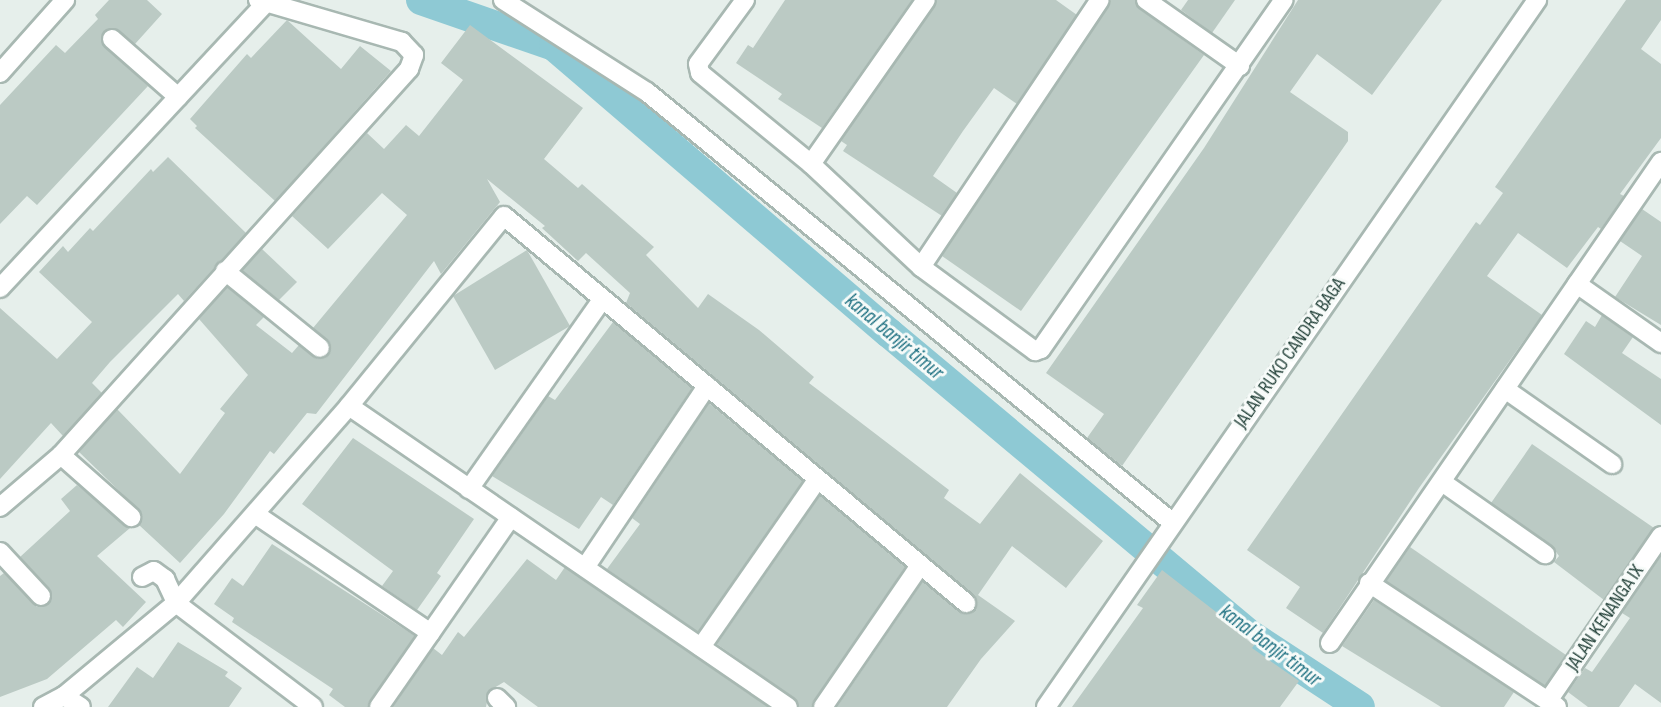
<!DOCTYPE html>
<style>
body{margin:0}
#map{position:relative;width:1661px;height:707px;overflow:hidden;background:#e6efeb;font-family:"Sofia Sans Condensed",sans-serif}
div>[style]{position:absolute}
.canal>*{height:30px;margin:-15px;padding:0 15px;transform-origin:15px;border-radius:15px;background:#8ec9d4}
.building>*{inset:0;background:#bbcac4}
.roads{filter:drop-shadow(2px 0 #a8b8b2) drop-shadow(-2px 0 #a8b8b2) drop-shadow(0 2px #a8b8b2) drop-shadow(0 -2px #a8b8b2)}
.street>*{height:18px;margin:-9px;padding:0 9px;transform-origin:9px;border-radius:9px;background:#fff}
.secondary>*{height:18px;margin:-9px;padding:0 9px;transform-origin:9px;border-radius:9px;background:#fff}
span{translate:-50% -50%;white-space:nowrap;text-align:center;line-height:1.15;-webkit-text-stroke:6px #f7fbf9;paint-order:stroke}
.street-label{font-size:20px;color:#24423a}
.water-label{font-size:21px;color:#1c6f80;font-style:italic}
</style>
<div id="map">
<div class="canal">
<div style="left:421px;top:0;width:141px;rotate:19.1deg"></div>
<div style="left:554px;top:46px;width:441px;rotate:40.6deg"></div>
<div style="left:889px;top:333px;width:473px;rotate:39.9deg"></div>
<div style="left:1252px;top:636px;width:129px;rotate:33.3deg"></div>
</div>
<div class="building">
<div style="clip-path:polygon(109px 0,147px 0,162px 14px,135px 44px,114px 28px,104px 31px,101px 37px,105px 47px,148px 86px,37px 205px,27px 196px,0 224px,0 105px,56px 45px,65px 53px,98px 19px,95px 15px)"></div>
<div style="clip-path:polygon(785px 0,912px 0,822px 128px,778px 99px,782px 94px,736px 63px,748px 45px,753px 48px)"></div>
<div style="clip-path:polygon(937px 0,1056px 0,1077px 15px,1017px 104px,994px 88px,963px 131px,933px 176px,957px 193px,942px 216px,843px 151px,847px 145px,841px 141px)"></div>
<div style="clip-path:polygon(1111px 0,1135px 0,1140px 9px,1204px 55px,1021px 311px,942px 256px)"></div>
<div style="clip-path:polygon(1188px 0,1235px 0,1212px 33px,1181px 10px)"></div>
<div style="clip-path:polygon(1298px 0,1442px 0,1372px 95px,1317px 54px,1290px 92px,1348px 132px,1348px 141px,1122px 466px,1087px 438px,1104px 414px,1046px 373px,1204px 148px)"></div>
<div style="clip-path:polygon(1626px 0,1661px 0,1661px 20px,1641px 49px,1661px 64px,1661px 138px,1620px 194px,1624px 196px,1601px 229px,1598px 227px,1567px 268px,1518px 233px,1487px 276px,1542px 315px,1419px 488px,1323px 633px,1286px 608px,1300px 587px,1247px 550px,1476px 222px,1480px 225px,1503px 193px,1495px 187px)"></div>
<div style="clip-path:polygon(287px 20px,341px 69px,360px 46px,391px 71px,275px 201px,195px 128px,197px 126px,190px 119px,247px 54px,251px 58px)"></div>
<div style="clip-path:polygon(470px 25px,583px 108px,544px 159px,578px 188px,582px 184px,654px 247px,646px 255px,698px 308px,708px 294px,759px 330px,814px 377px,809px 383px,949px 490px,944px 498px,980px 524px,1020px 473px,1103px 541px,1066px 588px,1012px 546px,978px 595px,1015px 621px,981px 659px,947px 707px,837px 707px,923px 581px,963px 614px,975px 610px,974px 595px,626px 303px,630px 293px,586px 253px,578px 261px,542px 228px,545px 226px,487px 179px,500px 202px,441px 274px,434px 261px,316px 414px,307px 413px,274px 454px,270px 451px,224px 514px,180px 563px,139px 525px,142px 519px,138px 509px,79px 452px,117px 409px,180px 474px,225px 413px,220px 409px,248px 375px,199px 319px,227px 287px,264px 317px,256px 325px,292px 353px,299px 345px,318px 359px,328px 355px,330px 343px,313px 328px,407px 215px,382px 193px,328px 249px,292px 216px,367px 133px,384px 149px,406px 125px,419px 136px,463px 80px,441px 63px)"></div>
<div style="clip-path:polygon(168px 157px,246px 233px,184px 301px,178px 294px,110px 362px,92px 383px,102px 393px,63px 436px,51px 423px,0 479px,0 308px,57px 359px,92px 322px,39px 272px,63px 246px,68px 252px,90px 228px,93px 231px,151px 169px,153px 172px)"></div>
<div style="clip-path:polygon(1642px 209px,1661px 222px,1661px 325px,1615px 297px,1642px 256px,1620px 241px)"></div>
<div style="clip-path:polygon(262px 249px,297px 282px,279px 300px,242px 271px)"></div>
<div style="clip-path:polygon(527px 250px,570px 326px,495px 370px,453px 296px)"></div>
<div style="clip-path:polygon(1602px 315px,1633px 337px,1622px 353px,1661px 379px,1661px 425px,1564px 354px,1586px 321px,1595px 327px)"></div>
<div style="clip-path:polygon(613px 322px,692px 388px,613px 505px,601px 497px,579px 529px,492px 476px,548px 396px,555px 400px)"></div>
<div style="clip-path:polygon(709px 403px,803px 481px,698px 632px,607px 569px,640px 524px,632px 518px)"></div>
<div style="clip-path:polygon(353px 438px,474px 519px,437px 573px,441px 576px,417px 610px,382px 586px,393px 571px,302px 504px)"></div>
<div style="clip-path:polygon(1532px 444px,1654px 528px,1604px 600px,1554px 562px,1559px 556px,1551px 545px,1491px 503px)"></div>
<div style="clip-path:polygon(77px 485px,130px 528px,97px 556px,146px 602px,123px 627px,116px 620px,47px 679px,0 697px,0 576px,4px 573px,37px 607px,49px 604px,50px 589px,20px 557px,70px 511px,61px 499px)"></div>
<div style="clip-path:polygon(820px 495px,905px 567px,812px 707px,799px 707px,794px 698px,717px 644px)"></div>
<div style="clip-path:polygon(272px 544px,415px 636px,368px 707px,345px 707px,329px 695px,333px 689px,232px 622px,234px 618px,214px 604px,232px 578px,243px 586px)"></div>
<div style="clip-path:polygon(1410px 547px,1566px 655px,1545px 686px,1386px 581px)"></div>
<div style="clip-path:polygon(1661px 556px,1661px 703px,1635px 684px,1619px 707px,1588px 707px,1568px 692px,1585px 668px,1592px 672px,1630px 618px,1622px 613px)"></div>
<div style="clip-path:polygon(527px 559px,556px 580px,565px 567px,768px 707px,538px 707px,504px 682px,489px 691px,486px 707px,393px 707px,433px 648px,442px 655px,458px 632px,464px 637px)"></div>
<div style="clip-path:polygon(1162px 570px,1256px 643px,1252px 648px,1299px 681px,1280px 707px,1072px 707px,1143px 608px,1137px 605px)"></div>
<div style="clip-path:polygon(1374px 600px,1514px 692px,1504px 707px,1441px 707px,1342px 646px)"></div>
<div style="clip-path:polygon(178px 642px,228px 672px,225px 676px,242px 688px,229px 707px,108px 707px,137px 667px,153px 678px)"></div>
</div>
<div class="roads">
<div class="street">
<div style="left:503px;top:0;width:171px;rotate:32.6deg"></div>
<div style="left:647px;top:92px;width:680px;rotate:39.33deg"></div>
<div style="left:745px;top:0;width:79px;rotate:126.3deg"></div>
<div style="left:698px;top:64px;width:9px;rotate:77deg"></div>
<div style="left:700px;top:73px;width:144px;rotate:39.3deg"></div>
<div style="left:811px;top:164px;width:151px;rotate:43.1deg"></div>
<div style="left:921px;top:267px;width:142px;rotate:36.4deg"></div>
<div style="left:1035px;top:351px;width:6px;rotate:-18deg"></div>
<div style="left:1041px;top:349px;width:425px;rotate:-55.2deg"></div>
<div style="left:1146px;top:0;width:115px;rotate:35.1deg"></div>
<div style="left:112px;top:39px;width:88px;rotate:41.3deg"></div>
<div style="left:0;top:73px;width:98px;rotate:-48.3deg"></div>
<div style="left:811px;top:164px;width:200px;rotate:-55deg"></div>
<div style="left:921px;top:267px;width:321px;rotate:-56.2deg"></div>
<div style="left:225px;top:271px;width:122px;rotate:39deg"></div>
<div style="left:1577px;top:284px;width:103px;rotate:35.1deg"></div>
<div style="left:0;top:288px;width:390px;rotate:-47deg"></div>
<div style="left:1505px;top:389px;width:131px;rotate:35deg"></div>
<div style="left:349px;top:406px;width:532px;rotate:34.44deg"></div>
<div style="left:61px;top:455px;width:94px;rotate:41.5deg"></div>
<div style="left:1442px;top:482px;width:126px;rotate:35deg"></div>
<div style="left:469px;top:489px;width:231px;rotate:-54.9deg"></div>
<div style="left:0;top:507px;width:80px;rotate:-40.4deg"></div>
<div style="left:61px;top:455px;width:520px;rotate:-47.96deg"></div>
<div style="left:409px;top:69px;width:15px;rotate:-70deg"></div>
<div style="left:414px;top:55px;width:18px;rotate:-133deg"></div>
<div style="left:402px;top:42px;width:150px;rotate:-163.7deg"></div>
<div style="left:255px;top:514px;width:212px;rotate:34.1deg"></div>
<div style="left:0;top:552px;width:60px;rotate:47deg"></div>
<div style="left:586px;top:566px;width:217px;rotate:-56.1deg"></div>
<div style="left:142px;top:577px;width:13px;rotate:-27deg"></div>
<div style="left:154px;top:571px;width:14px;rotate:36deg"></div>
<div style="left:165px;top:579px;width:26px;rotate:65deg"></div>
<div style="left:176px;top:603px;width:172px;rotate:37.2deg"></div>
<div style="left:1369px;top:583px;width:225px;rotate:33.4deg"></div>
<div style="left:1330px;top:643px;width:584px;rotate:-55.47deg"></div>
<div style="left:701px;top:647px;width:203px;rotate:-55.2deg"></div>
<div style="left:64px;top:696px;width:20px;rotate:33deg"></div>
<div style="left:497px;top:698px;width:13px;rotate:45deg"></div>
<div style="left:1548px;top:701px;width:200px;rotate:-55.6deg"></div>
<div style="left:43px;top:707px;width:24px;rotate:-28deg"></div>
<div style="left:64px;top:696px;width:146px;rotate:-39.7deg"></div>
<div style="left:176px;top:603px;width:262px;rotate:-48.7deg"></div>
<div style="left:349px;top:406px;width:245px;rotate:-50.8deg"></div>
<div style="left:504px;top:216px;width:603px;rotate:39.95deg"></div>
<div style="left:379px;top:707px;width:231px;rotate:-55.2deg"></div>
<div style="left:823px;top:707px;width:170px;rotate:-55.6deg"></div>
</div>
<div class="secondary">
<div style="left:1046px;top:707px;width:861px;rotate:-55.22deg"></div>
</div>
</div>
<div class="street-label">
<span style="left:1290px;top:353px;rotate:-55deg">JALAN RUKO CANDRA BAGA</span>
<span style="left:1605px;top:618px;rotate:-56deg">JALAN KENANGA IX</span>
</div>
<div class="water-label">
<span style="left:894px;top:337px;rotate:40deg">kanal banjir timur</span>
<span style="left:1270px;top:646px;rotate:37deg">kanal banjir timur</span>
</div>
</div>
